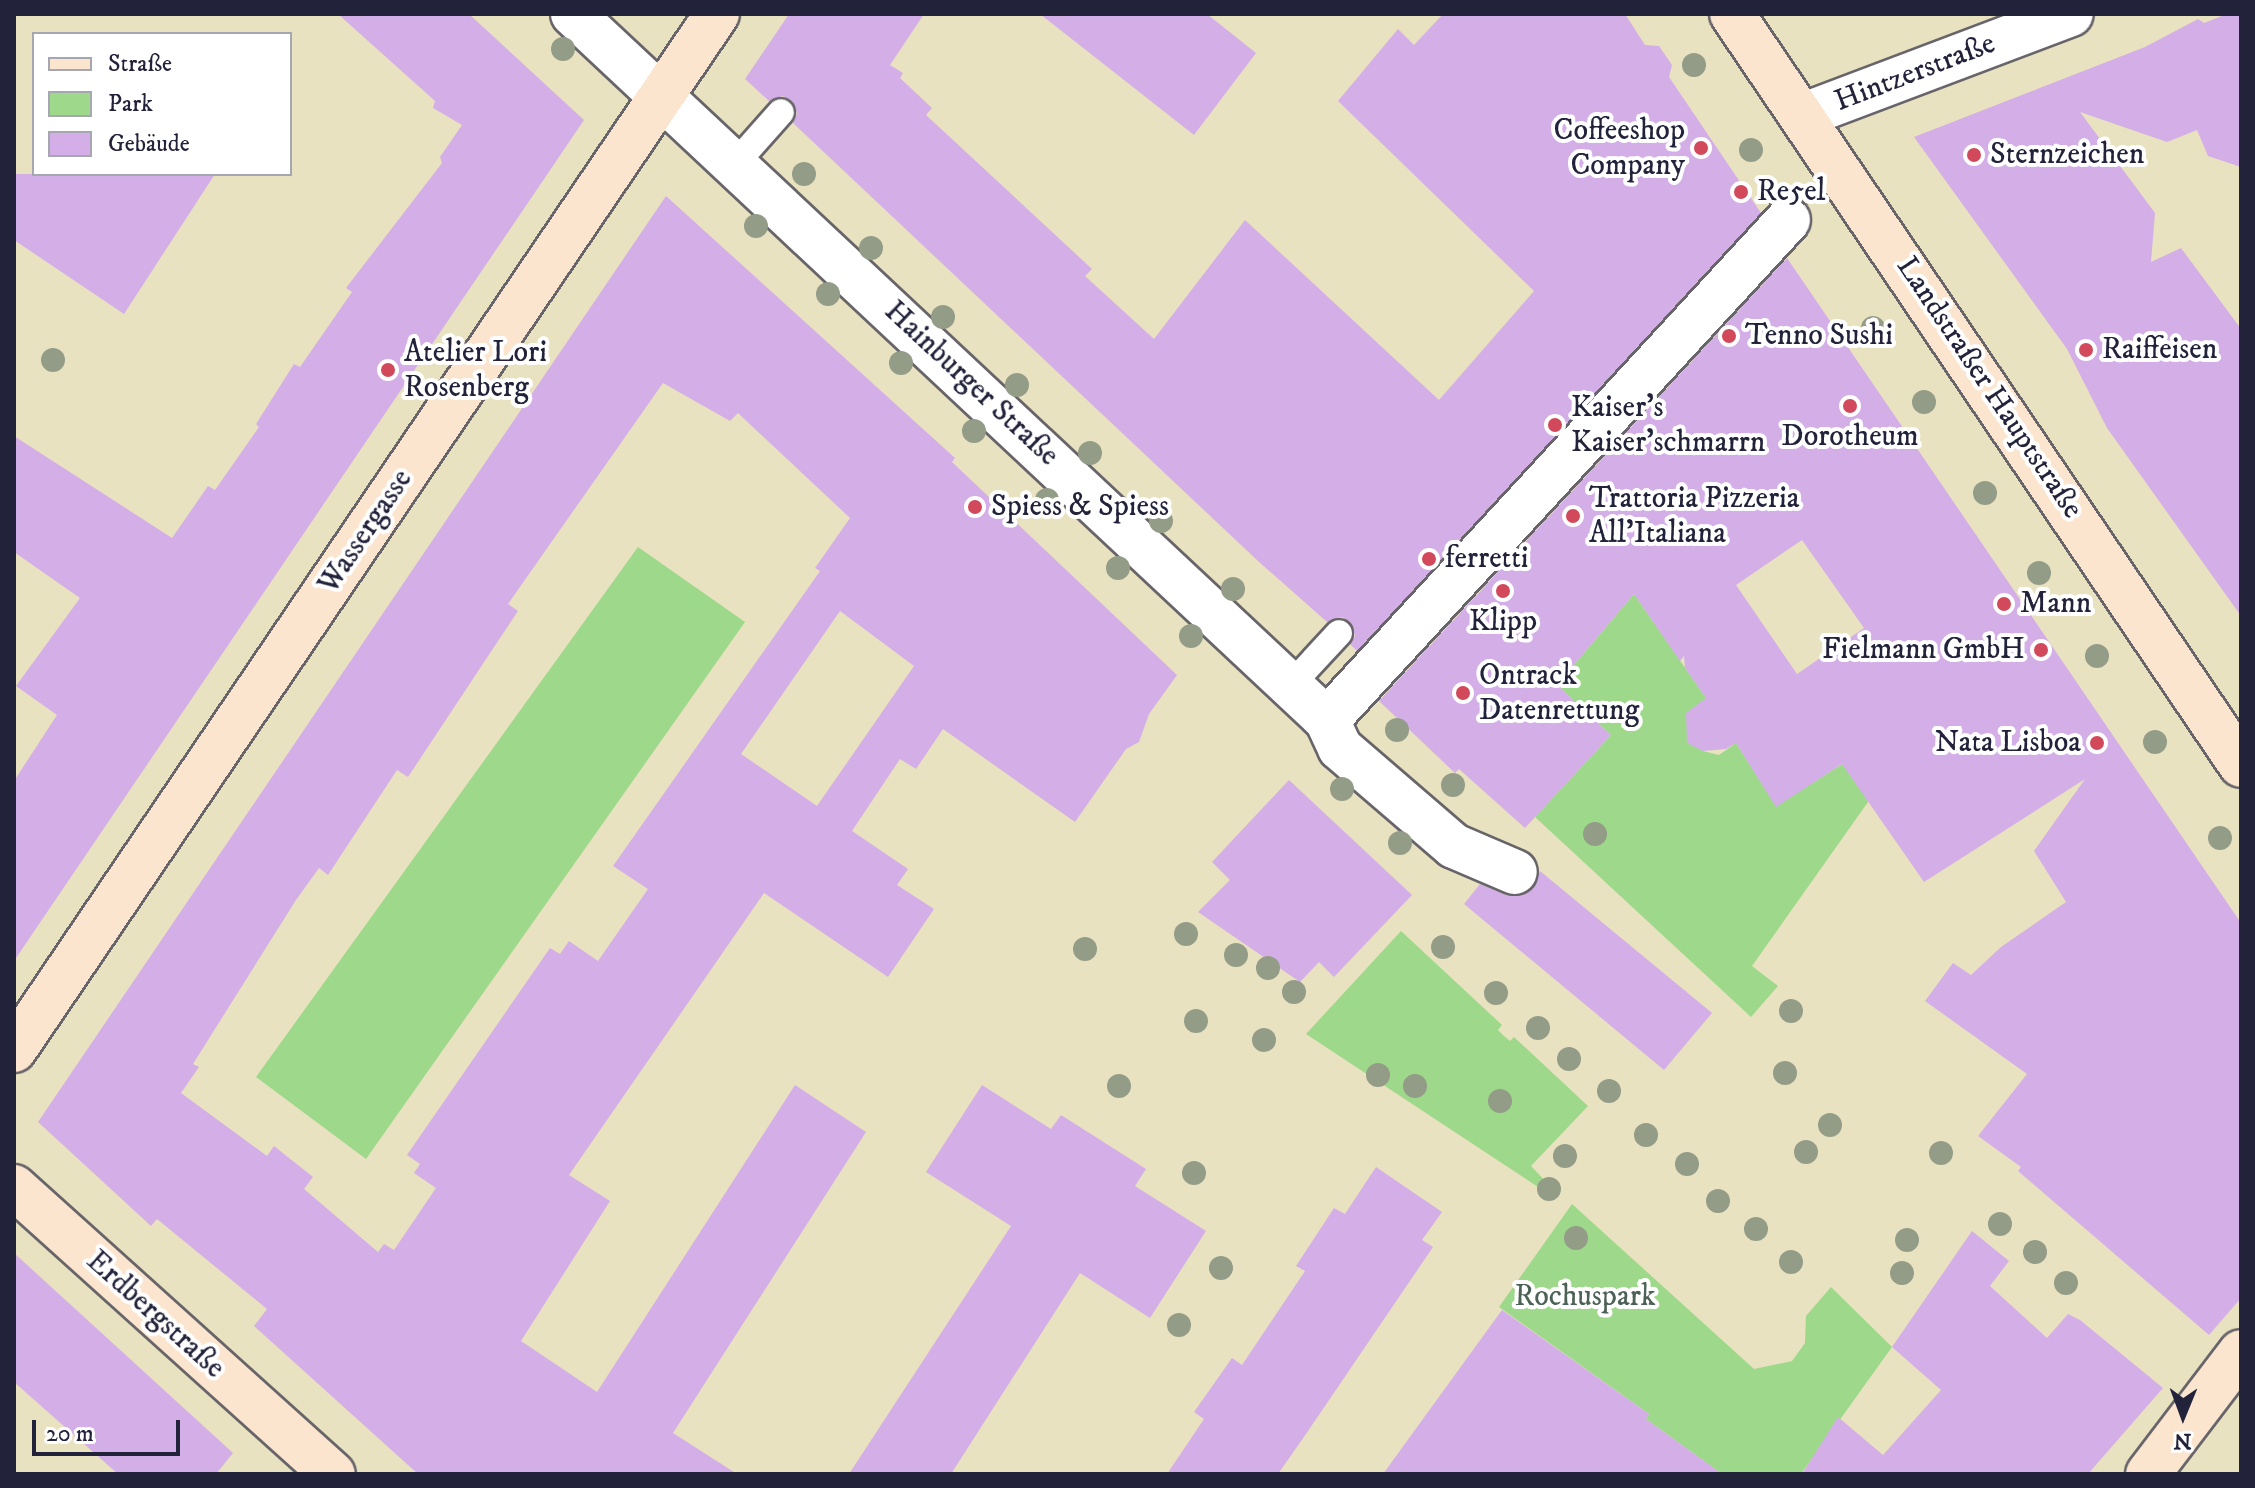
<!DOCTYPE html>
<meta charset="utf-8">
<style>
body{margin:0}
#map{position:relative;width:2255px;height:1488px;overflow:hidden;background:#e9e2c1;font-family:"IM FELL DW Pica",serif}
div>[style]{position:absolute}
.green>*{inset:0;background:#9ed88b}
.building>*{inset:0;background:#d3aee7}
.roads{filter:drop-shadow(2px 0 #68656a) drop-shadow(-2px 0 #68656a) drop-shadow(0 2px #68656a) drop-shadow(0 -2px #68656a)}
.lane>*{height:26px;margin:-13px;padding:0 13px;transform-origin:13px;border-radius:13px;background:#fff}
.street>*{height:44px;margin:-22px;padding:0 22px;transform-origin:22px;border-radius:22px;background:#fff}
.secondary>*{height:44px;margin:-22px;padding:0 22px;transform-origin:22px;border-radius:22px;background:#fce5cf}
.trees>*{width:24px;height:24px;margin:-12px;border-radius:50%;background:#939c87}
.dots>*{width:22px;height:22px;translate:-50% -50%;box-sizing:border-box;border:4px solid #fff;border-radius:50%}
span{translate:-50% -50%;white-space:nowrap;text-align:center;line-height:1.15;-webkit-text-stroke:8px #fff;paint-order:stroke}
.street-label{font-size:30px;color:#22223b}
.poi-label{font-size:30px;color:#22223b}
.right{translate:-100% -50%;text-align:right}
.left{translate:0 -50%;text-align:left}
.park-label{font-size:30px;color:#4d6257}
.frame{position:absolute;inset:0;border:16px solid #22223b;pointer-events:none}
.legend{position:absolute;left:32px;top:32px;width:260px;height:144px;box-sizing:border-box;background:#fff;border:2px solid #a7a7b1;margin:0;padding:10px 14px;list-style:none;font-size:24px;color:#22223b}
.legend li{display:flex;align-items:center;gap:16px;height:40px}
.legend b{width:40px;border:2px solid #a7a7b1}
.north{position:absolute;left:2143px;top:1376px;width:80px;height:80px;-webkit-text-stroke:6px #fff;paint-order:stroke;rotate:181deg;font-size:22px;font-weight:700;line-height:32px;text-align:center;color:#22223b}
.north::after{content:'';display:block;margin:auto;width:28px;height:36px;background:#22223b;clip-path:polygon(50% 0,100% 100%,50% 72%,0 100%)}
.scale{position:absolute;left:32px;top:1420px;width:148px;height:36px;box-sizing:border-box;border:4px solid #22223b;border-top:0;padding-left:10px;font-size:24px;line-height:28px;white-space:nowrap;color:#22223b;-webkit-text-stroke:6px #fff;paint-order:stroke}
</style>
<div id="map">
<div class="green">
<div style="clip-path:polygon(638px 547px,745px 622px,366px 1159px,256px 1077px)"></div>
<div style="clip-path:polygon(1634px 594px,1706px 698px,1703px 751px,1719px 755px,1736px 743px,1776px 806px,1923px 713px,1968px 724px,1868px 802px,1752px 966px,1778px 986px,1751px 1017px,1535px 817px,1611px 735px,1557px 685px)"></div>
<div style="clip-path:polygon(1401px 931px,1502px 1025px,1498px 1030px,1504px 1036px,1510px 1041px,1514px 1037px,1588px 1106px,1531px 1166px,1547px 1183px,1541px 1189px,1306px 1034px)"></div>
<div style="clip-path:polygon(1572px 1204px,1754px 1369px,1792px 1361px,1805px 1343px,1806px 1316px,1831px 1287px,1892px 1347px,1801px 1474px,1722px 1474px,1646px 1419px,1649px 1414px,1499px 1307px)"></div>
</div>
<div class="building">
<div style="clip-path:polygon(338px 14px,469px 14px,584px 120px,14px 961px,14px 781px,57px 715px,16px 686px,80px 598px,14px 552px,14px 436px,172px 538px,208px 486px,215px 490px,259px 427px,256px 424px,294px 364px,300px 367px,352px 292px,346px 288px,442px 163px,440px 157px,462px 125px,433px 108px,435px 101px)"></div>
<div style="clip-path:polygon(789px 14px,924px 14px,890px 65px,903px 73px,900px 78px,932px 108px,926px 115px,1092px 269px,1085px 276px,1154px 339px,1245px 220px,1439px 400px,1534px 291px,1338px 101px,1398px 29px,1414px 45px,1443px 14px,1625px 14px,1645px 45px,1659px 46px,1672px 65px,1669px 77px,1761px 213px,1357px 651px,1350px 644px,1355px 636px,1350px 622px,1342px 617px,1327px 622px,1258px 561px,793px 123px,797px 114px,792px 101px,783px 96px,769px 101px,745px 79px)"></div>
<div style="clip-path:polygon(1040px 14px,1207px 14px,1256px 53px,1194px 135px)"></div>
<div style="clip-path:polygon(2227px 14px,2241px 14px,2241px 167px,2208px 156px,2197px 130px,2167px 142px,2080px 112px,2155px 213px,2151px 262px,2181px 248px,2241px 329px,2241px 616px,2107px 428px,2067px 349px,1914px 137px,2145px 47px,2198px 19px,2204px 23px)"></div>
<div style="clip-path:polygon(14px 174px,215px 174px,124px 314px,14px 240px)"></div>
<div style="clip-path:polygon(evenodd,666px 196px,955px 458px,952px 462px,1177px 675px,1149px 714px,1139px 742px,1126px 749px,1075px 822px,943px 729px,916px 769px,900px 759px,852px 831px,908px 869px,897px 885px,934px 909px,888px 977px,764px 893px,569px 1175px,610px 1201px,521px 1341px,597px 1392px,795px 1085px,866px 1132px,673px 1433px,737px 1474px,418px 1474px,254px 1326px,267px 1309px,157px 1219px,151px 1226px,38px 1122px,666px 196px,663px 383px,730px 421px,738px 413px,850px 518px,815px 568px,820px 571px,613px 866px,648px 889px,598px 961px,569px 941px,560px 954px,550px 948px,407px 1155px,420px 1164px,414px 1173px,436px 1188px,394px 1250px,384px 1244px,378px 1252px,304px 1189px,313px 1177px,274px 1146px,267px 1156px,181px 1093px,199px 1067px,193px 1064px,296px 900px,319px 868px,328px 875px,397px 770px,408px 777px,518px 611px,508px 604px,663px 383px,666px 196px,840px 611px,914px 666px,817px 806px,741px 754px,840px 611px)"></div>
<div style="clip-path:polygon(evenodd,1787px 258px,2241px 923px,2241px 1298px,2209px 1335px,2018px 1171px,2021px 1167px,1978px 1136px,2027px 1074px,1925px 1001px,1953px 963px,1971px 975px,2001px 947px,2066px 902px,2034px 851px,2085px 779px,1924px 882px,1842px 764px,1776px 807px,1736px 743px,1726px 749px,1703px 751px,1687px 743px,1686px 713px,1706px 698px,1685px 668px,1684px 656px,1680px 661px,1634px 594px,1557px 685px,1611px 735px,1525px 828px,1459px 769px,1455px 773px,1379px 701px,1787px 258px,1802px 540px,1864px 628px,1797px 674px,1736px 585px,1802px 540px)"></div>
<div style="clip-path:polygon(1289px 780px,1412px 895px,1334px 977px,1319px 962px,1300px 982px,1198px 912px,1230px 880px,1212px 862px)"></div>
<div style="clip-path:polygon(1540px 871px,1712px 1013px,1664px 1070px,1464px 904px,1480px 884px,1506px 895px,1529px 892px)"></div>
<div style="clip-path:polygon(982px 1085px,1051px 1129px,1061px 1115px,1146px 1169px,1135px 1186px,1206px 1231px,1150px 1318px,1080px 1273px,951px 1474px,849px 1474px,1011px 1226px,926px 1172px)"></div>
<div style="clip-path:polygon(1376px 1167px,1442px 1212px,1422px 1240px,1433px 1247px,1306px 1434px,1278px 1474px,1167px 1474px,1204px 1419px,1194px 1412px,1232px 1358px,1242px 1365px,1305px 1271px,1296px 1266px,1334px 1208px,1345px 1214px)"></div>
<div style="clip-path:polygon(1972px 1231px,2009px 1261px,1990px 1286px,2047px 1338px,2068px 1314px,2080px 1320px,2163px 1388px,2088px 1474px,1802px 1474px,1838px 1417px,1883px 1455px,1941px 1390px,1892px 1347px)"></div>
<div style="clip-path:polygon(14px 1253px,233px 1453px,216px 1474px,118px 1474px,14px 1382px)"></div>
<div style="clip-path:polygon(1502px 1310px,1649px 1414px,1646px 1419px,1722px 1474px,1383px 1474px)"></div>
</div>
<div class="roads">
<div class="lane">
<div style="left:735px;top:164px;width:69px;rotate:-48.5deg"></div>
<div style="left:1290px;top:686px;width:72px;rotate:-47.2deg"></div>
</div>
<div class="street">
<div style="left:573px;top:14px;width:1033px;rotate:43.12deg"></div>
<div style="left:1327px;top:720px;width:31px;rotate:65deg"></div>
<div style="left:1340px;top:748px;width:150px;rotate:40.7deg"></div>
<div style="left:1454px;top:846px;width:66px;rotate:23.1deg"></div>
<div style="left:1804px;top:115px;width:285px;rotate:-20.7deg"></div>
<div style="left:1327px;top:720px;width:680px;rotate:-47.32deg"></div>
</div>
<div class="secondary">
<div style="left:1732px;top:14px;width:907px;rotate:55.87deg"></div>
<div style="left:14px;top:1050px;width:1252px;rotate:-55.84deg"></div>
<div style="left:14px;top:1187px;width:429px;rotate:42deg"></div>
<div style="left:2148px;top:1474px;width:153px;rotate:-52.7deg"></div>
</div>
</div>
<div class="trees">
<div style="left:563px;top:49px"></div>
<div style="left:1694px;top:65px"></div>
<div style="left:1751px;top:150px"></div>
<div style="left:804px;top:174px"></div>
<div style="left:756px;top:226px"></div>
<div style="left:871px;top:248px"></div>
<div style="left:828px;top:294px"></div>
<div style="left:943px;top:317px"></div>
<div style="left:1873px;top:328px"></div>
<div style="left:53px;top:360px"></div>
<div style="left:901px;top:363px"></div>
<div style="left:1017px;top:385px"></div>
<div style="left:1924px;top:402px"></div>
<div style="left:974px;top:431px"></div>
<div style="left:1090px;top:453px"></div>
<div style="left:1985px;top:493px"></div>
<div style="left:1047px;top:500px"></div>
<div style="left:1161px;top:521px"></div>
<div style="left:1118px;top:568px"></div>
<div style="left:2039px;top:573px"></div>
<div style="left:1233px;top:589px"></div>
<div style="left:1191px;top:636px"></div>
<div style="left:2097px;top:656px"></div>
<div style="left:1397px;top:730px"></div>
<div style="left:2155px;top:742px"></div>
<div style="left:1453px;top:785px"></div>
<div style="left:1342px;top:789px"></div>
<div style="left:1595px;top:834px"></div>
<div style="left:2220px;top:838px"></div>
<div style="left:1400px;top:843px"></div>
<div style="left:1186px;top:934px"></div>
<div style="left:1443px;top:947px"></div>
<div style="left:1085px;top:949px"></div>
<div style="left:1236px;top:955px"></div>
<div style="left:1268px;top:968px"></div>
<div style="left:1294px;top:992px"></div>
<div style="left:1496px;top:993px"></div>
<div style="left:1791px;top:1011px"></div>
<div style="left:1196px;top:1021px"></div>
<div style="left:1538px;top:1028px"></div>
<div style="left:1264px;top:1040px"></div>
<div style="left:1569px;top:1059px"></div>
<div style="left:1785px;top:1073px"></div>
<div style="left:1378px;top:1075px"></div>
<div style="left:1119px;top:1086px"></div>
<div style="left:1415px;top:1086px"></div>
<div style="left:1609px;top:1091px"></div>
<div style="left:1500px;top:1101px"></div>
<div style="left:1830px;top:1125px"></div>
<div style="left:1646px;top:1135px"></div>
<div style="left:1806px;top:1152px"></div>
<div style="left:1941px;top:1153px"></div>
<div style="left:1565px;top:1156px"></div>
<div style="left:1687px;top:1164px"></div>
<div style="left:1194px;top:1173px"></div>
<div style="left:1549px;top:1189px"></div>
<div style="left:1718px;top:1201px"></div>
<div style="left:2000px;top:1224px"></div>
<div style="left:1756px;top:1229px"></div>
<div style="left:1576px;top:1238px"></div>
<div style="left:1907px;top:1240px"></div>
<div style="left:2035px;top:1252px"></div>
<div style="left:1791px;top:1262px"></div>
<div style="left:1221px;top:1268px"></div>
<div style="left:1902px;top:1273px"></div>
<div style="left:2066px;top:1283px"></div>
<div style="left:1179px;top:1325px"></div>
</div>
<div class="dots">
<div style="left:1701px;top:148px;background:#d1495b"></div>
<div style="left:1974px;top:155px;background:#d1495b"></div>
<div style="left:1741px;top:192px;background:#d1495b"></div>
<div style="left:1729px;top:336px;background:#d1495b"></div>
<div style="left:2086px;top:350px;background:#d1495b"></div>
<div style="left:388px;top:370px;background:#d1495b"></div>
<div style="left:1850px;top:406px;background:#d1495b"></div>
<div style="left:1555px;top:425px;background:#d1495b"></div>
<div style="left:975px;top:507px;background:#d1495b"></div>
<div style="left:1573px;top:516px;background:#d1495b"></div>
<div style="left:1429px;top:559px;background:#d1495b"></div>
<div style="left:1503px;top:591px;background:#d1495b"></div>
<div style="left:2004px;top:604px;background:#d1495b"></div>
<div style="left:2041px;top:650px;background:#d1495b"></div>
<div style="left:1463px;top:693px;background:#d1495b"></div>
<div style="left:2097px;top:743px;background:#d1495b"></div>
</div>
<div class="street-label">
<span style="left:1915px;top:73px;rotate:-21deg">Hintzerstraße</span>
<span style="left:971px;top:384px;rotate:43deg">Hainburger Straße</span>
<span style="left:1989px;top:388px;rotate:56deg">Landstraßer Hauptstraße</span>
<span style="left:366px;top:532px;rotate:-56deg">Wassergasse</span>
<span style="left:155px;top:1315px;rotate:42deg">Erdbergstraße</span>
</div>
<div class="poi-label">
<span class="right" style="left:1685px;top:148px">Coffeeshop<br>Company</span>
<span class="left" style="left:1990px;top:155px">Sternzeichen</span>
<span class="left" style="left:1757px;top:192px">Re5el</span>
<span class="left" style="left:1745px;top:336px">Tenno Sushi</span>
<span class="left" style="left:2102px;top:350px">Raiffeisen</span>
<span class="left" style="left:404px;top:370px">Atelier Lori<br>Rosenberg</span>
<span class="left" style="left:1571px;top:425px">Kaiser's<br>Kaiser'schmarrn</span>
<span style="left:1850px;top:437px">Dorotheum</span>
<span class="left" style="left:1589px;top:516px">Trattoria Pizzeria<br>All'Italiana</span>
<span class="left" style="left:991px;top:507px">Spiess &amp; Spiess</span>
<span class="left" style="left:1445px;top:559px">ferretti</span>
<span class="left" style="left:2020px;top:604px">Mann</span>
<span style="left:1503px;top:622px">Klipp</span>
<span class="right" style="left:2025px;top:650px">Fielmann GmbH</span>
<span class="left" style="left:1479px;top:693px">Ontrack<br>Datenrettung</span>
<span class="right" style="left:2081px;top:743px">Nata Lisboa</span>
</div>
<div class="park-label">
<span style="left:1585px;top:1297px">Rochuspark</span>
</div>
<div class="frame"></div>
<ul class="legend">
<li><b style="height:10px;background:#fce5cf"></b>Straße</li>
<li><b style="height:22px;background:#9ed88b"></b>Park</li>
<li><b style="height:22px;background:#d3aee7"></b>Gebäude</li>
</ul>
<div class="north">N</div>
<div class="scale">20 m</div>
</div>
